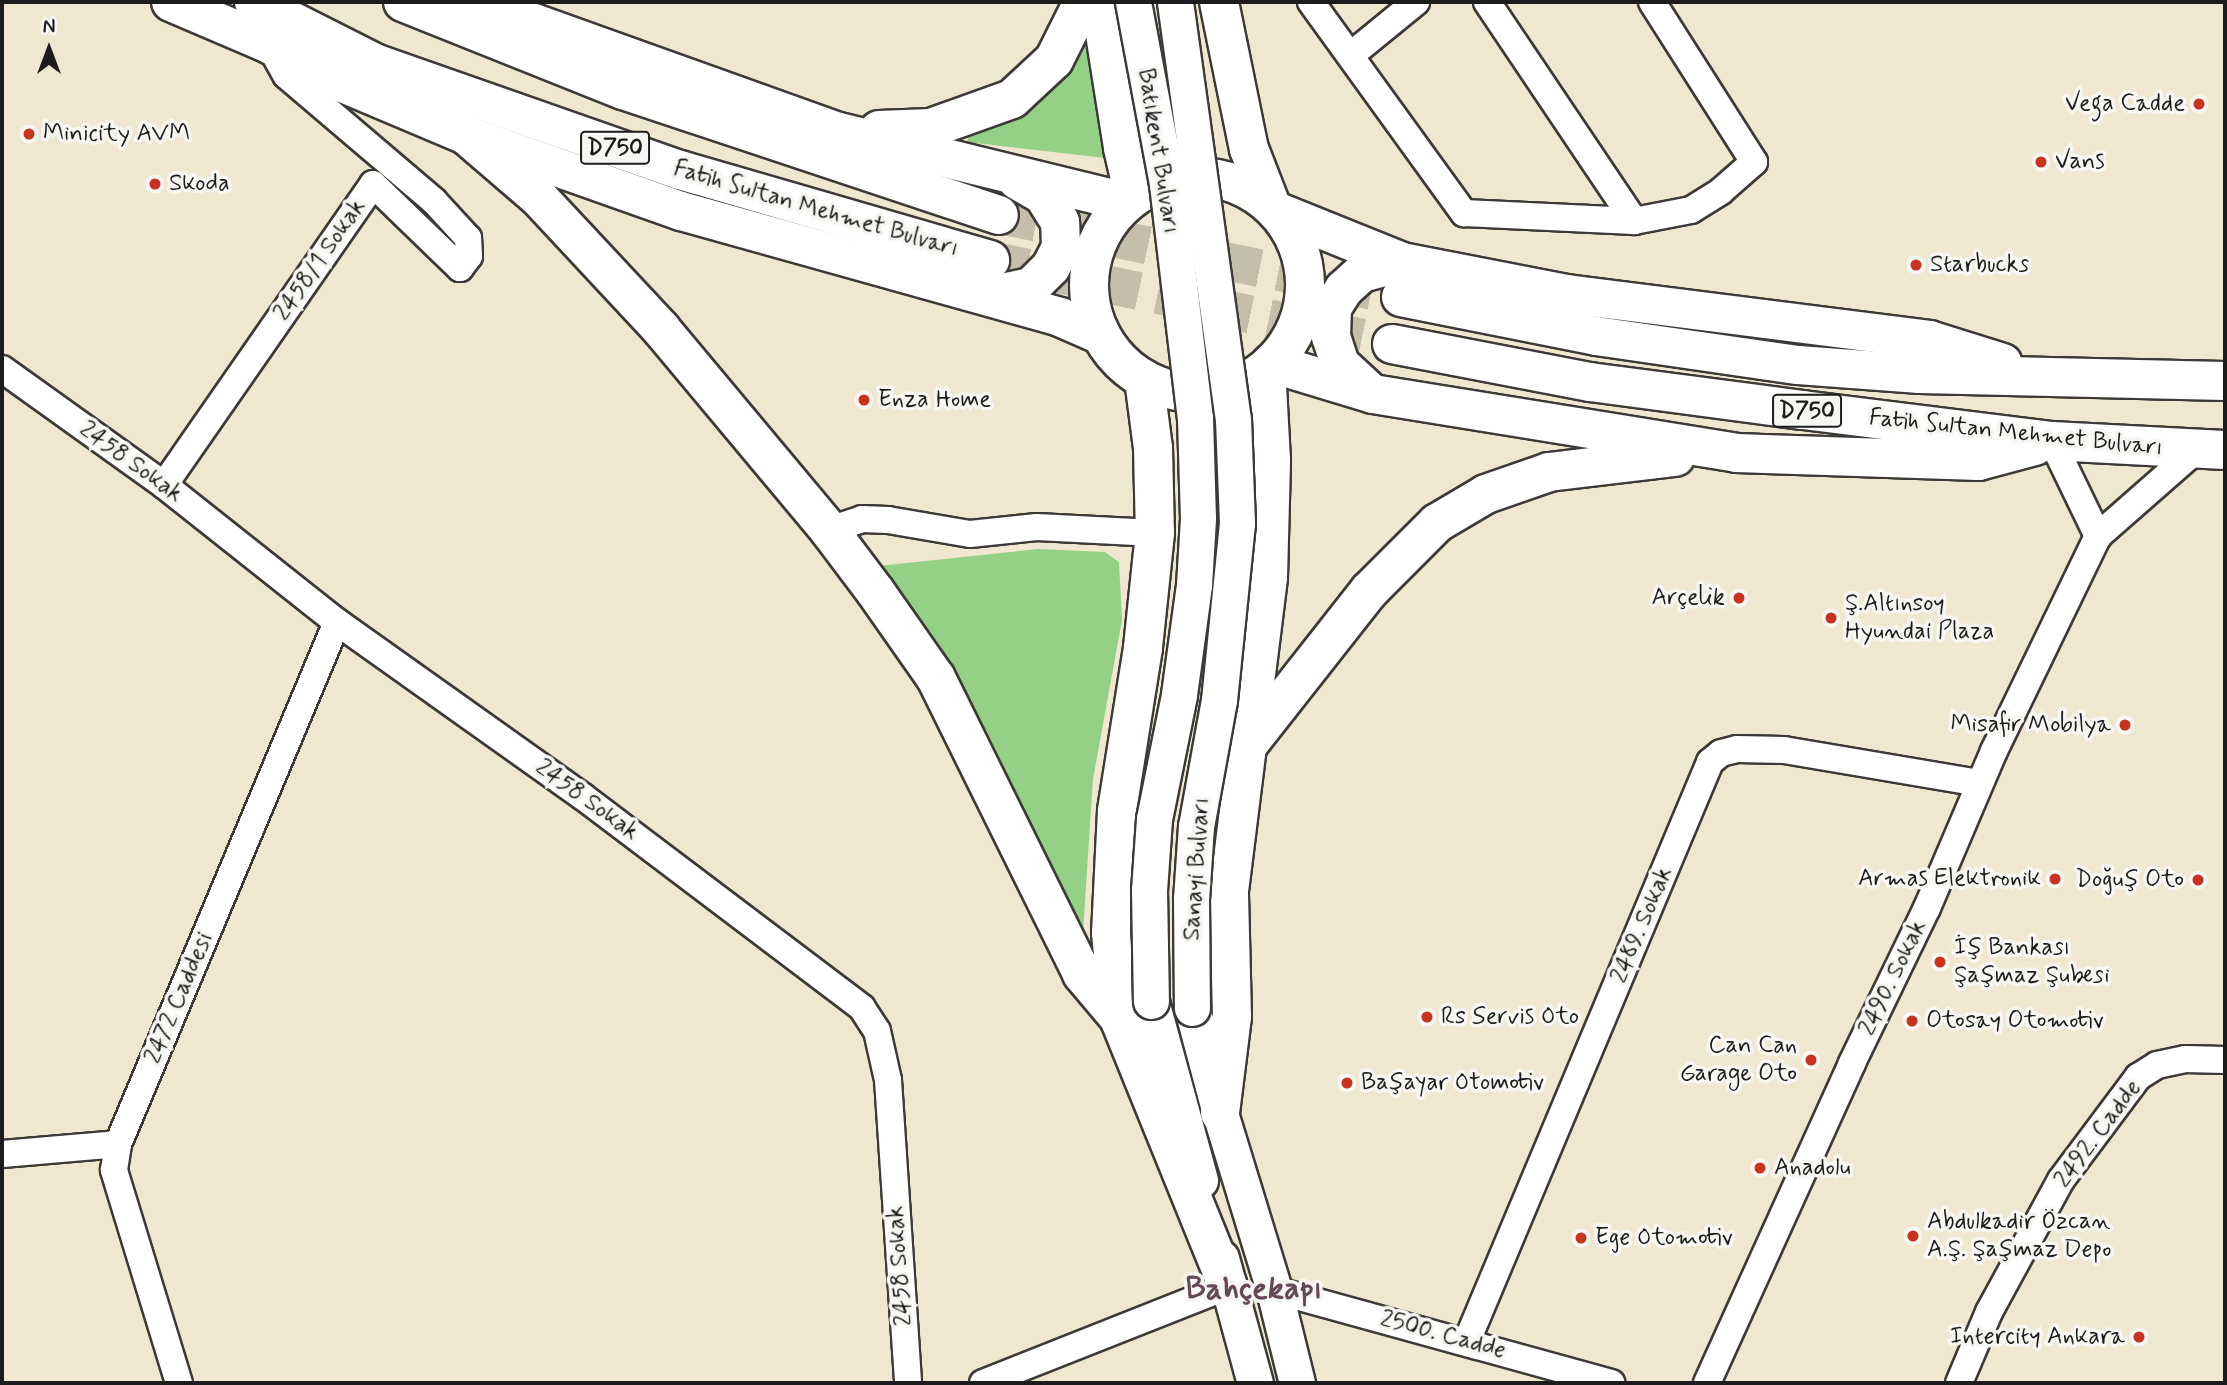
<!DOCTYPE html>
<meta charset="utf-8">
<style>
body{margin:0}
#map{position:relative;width:2227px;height:1385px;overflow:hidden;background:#efe7cf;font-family:Mynerve,sans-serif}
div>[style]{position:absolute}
.green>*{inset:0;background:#94d186}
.highway-tunnel>*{height:38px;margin-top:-19px;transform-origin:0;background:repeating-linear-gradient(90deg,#c5beab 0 38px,transparent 0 57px)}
.roads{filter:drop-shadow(2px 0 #3c3a37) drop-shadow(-2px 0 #3c3a37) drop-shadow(0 2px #3c3a37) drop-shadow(0 -2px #3c3a37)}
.minor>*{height:26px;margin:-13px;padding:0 13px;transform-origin:13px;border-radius:13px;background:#fff}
.major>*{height:35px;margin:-17.5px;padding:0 17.5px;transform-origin:17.5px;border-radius:17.5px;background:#fff}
.highway>*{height:38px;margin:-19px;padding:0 19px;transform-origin:19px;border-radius:19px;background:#fff}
.highway>.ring{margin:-19px;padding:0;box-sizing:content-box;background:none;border:38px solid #fff;border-radius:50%}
.bridges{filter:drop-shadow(2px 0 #3c3a37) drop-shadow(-2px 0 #3c3a37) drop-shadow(0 2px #3c3a37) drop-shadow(0 -2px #3c3a37)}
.major-bridge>*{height:35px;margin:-17.5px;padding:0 17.5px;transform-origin:17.5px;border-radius:17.5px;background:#fff}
.dots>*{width:19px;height:19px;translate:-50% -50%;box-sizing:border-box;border:4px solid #f6f6f2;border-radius:50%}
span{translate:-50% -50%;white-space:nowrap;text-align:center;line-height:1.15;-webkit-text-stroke:7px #f6f6f2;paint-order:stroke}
.shield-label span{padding:2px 5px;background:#f6f6f2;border:2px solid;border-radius:5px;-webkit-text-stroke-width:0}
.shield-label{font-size:23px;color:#1c1c1c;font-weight:700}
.poi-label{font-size:24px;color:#1c1c1c}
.right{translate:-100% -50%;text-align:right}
.left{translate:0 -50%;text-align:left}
.street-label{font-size:24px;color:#1c1c1c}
.district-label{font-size:32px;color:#644857;font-weight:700}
.frame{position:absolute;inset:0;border:4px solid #1c1c1c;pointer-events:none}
.north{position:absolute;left:14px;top:14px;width:70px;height:70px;-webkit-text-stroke:5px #f6f6f2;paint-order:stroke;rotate:0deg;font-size:19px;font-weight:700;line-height:28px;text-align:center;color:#1c1c1c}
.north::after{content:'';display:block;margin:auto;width:24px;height:32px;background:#1c1c1c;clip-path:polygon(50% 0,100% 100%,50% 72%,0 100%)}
</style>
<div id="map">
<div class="green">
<div style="clip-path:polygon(1087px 31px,1105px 158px,967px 142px,970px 133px)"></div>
<div style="clip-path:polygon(1038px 549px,1105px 552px,1119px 562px,1122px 620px,1093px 779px,1083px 933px,996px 750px,940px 648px,878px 566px)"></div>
</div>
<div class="highway-tunnel">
<div style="left:999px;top:215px;width:410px;rotate:11.5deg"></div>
<div style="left:990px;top:260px;width:411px;rotate:11.8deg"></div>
</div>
<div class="roads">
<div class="minor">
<div style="left:1311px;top:2px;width:261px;rotate:54.1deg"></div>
<div style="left:1464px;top:213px;width:170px;rotate:2.7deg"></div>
<div style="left:1634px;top:221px;width:58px;rotate:-10.9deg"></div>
<div style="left:1691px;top:210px;width:36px;rotate:-32deg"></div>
<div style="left:1721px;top:191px;width:44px;rotate:-41.3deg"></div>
<div style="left:1754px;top:162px;width:190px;rotate:-122.5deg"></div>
<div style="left:1487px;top:2px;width:264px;rotate:56.1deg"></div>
<div style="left:1351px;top:55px;width:84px;rotate:-39.2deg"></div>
<div style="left:2px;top:369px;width:199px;rotate:35.6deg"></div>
<div style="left:164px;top:485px;width:221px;rotate:38.4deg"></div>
<div style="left:337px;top:622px;width:301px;rotate:35.4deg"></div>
<div style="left:582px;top:796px;width:351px;rotate:37.1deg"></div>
<div style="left:862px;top:1008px;width:27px;rotate:57deg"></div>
<div style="left:877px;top:1031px;width:50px;rotate:77.3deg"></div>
<div style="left:888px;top:1080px;width:304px;rotate:86.2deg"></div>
<div style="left:2052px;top:441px;width:106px;rotate:64.2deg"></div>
<div style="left:164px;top:485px;width:366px;rotate:-55.2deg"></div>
<div style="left:373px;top:184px;width:121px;rotate:44deg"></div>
<div style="left:460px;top:268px;width:15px;rotate:-53deg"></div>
<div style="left:469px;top:256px;width:18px;rotate:-93deg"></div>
<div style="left:468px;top:238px;width:50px;rotate:-132.6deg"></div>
<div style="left:434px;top:201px;width:194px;rotate:-139.6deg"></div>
<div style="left:286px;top:75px;width:35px;rotate:-119deg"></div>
<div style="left:829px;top:530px;width:35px;rotate:-18deg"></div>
<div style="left:862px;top:519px;width:26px;rotate:2deg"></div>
<div style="left:888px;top:520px;width:83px;rotate:9.7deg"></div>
<div style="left:970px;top:534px;width:67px;rotate:-6deg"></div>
<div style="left:1037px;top:527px;width:118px;rotate:2.9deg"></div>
<div style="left:2px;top:1154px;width:116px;rotate:-4.9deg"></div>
<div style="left:1274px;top:1290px;width:350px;rotate:15.4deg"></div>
<div style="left:1467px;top:1341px;width:628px;rotate:-67.23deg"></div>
<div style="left:1710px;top:762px;width:14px;rotate:-39deg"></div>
<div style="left:1721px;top:753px;width:16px;rotate:-14deg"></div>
<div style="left:1737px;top:749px;width:47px;rotate:1.2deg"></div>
<div style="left:1784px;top:750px;width:198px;rotate:9.6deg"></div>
<div style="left:179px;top:1383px;width:223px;rotate:-107deg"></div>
<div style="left:114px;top:1170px;width:26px;rotate:-81deg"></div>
<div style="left:118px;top:1144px;width:566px;rotate:-67.24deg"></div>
<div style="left:983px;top:1383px;width:264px;rotate:-21.6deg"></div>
<div style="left:1707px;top:1383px;width:351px;rotate:-65.6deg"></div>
<div style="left:1852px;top:1063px;width:172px;rotate:-64.2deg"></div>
<div style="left:1927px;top:908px;width:171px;rotate:-66.9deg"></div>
<div style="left:1994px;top:751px;width:239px;rotate:-64.2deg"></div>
<div style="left:2098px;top:536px;width:130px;rotate:-41.3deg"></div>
<div style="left:1959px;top:1383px;width:77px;rotate:-67.1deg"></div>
<div style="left:1989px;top:1312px;width:150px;rotate:-61.4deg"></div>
<div style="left:2061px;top:1180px;width:129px;rotate:-53.2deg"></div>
<div style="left:2138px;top:1077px;width:22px;rotate:-32deg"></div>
<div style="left:2157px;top:1065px;width:29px;rotate:-12deg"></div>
<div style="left:2185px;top:1059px;width:40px;rotate:1.4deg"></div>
</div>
<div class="major">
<div style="left:1151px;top:1001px;width:186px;rotate:74.7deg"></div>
<div style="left:1192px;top:1008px;width:109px;rotate:75.1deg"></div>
<div style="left:1220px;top:1113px;width:185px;rotate:73deg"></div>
<div style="left:1274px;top:1290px;width:96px;rotate:76.1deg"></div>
<div style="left:1221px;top:1258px;width:130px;rotate:74.8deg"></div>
</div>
<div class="highway">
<div style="left:171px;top:2px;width:107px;rotate:23.2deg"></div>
<div style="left:269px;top:44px;width:78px;rotate:28.2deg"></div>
<div style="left:338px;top:81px;width:139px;rotate:22.9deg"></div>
<div style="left:466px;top:135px;width:228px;rotate:19.5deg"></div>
<div style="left:681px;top:211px;width:394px;rotate:15.6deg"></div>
<div style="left:1060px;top:317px;width:45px;rotate:23.7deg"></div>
<div style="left:254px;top:2px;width:138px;rotate:26.8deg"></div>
<div style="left:377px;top:64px;width:321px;rotate:19.3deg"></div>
<div style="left:680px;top:170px;width:323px;rotate:16.2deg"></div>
<div style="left:403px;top:2px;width:237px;rotate:21.8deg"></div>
<div style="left:623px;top:90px;width:396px;rotate:18.4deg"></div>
<div style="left:475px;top:2px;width:387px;rotate:19.7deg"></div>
<div style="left:839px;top:132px;width:295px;rotate:13.7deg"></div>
<div style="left:1100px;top:2px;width:148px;rotate:81deg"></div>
<div style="left:1123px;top:148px;width:49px;rotate:77.1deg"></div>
<div style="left:1219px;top:2px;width:150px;rotate:78.5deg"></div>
<div style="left:1249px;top:149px;width:58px;rotate:68.7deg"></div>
<div style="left:879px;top:130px;width:52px;rotate:-2.2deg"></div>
<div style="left:931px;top:128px;width:86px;rotate:-19.7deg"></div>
<div style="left:1012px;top:99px;width:57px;rotate:-42.9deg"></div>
<div style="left:1054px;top:60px;width:65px;rotate:-63.4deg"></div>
<div style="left:466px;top:135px;width:96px;rotate:40.8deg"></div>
<div style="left:539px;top:198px;width:179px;rotate:47deg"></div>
<div style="left:661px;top:329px;width:262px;rotate:50.1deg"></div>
<div style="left:829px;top:530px;width:76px;rotate:53deg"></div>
<div style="left:875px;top:591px;width:106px;rotate:55deg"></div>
<div style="left:936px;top:678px;width:330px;rotate:63.7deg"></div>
<div style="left:1082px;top:974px;width:57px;rotate:49.9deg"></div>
<div class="ring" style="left:1089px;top:177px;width:178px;height:178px"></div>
<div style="left:1276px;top:211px;width:136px;rotate:22deg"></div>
<div style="left:1402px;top:262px;width:168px;rotate:11deg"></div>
<div style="left:1567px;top:294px;width:365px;rotate:7.2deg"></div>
<div style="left:1929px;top:340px;width:77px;rotate:17.3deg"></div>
<div style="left:984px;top:292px;width:13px;rotate:9deg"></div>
<div style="left:997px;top:294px;width:35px;rotate:-12deg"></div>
<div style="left:1031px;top:287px;width:28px;rotate:-45deg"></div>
<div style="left:1051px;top:267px;width:22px;rotate:-63deg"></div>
<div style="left:1061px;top:247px;width:25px;rotate:-92deg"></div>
<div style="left:1060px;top:222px;width:32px;rotate:-122deg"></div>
<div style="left:1043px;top:195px;width:30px;rotate:-150deg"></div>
<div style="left:1401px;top:297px;width:199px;rotate:11.3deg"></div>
<div style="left:1596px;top:336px;width:204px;rotate:8.2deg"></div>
<div style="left:1798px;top:365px;width:122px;rotate:4.2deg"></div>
<div style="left:1920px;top:374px;width:305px;rotate:1.3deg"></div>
<div style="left:1392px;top:344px;width:202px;rotate:10.9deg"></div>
<div style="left:1590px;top:382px;width:215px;rotate:7.5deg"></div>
<div style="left:1803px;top:410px;width:251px;rotate:7.1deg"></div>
<div style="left:2052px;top:441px;width:173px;rotate:3deg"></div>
<div style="left:1271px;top:363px;width:107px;rotate:16.9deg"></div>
<div style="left:1373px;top:394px;width:368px;rotate:9.2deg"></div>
<div style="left:1736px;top:453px;width:243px;rotate:1.9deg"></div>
<div style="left:1979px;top:461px;width:58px;rotate:-15deg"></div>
<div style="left:1144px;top:379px;width:70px;rotate:82.6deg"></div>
<div style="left:1153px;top:448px;width:85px;rotate:88.7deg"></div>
<div style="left:1155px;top:533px;width:116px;rotate:96deg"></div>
<div style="left:1143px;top:648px;width:165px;rotate:99.1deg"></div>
<div style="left:1117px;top:811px;width:122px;rotate:92.8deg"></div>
<div style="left:1111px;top:933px;width:85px;rotate:84.6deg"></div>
<div style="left:1119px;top:1018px;width:289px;rotate:67.9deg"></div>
<div style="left:1370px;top:392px;width:41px;rotate:-137deg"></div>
<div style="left:1340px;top:364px;width:28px;rotate:-108deg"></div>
<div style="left:1331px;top:337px;width:29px;rotate:-88deg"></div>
<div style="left:1332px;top:308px;width:22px;rotate:-58deg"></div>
<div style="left:1344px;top:289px;width:24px;rotate:-42deg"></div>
<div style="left:1362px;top:273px;width:41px;rotate:-15.4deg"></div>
<div style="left:1247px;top:746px;width:197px;rotate:-51.8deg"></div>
<div style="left:1369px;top:591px;width:96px;rotate:-45deg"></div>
<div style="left:1437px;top:523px;width:57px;rotate:-30.6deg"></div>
<div style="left:1486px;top:494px;width:67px;rotate:-19.2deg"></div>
<div style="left:1549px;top:472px;width:127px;rotate:-6.8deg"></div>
<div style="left:1220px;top:1113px;width:97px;rotate:-82.9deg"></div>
<div style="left:1232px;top:1017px;width:126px;rotate:-91.4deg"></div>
<div style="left:1229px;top:891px;width:316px;rotate:-82.9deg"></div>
<div style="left:1268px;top:577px;width:117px;rotate:-88.5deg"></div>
<div style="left:1271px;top:460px;width:91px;rotate:-93.1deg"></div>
</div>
</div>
<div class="bridges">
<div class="major-bridge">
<div style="left:1133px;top:2px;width:185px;rotate:79.4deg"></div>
<div style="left:1167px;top:184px;width:236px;rotate:83.2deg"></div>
<div style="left:1195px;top:418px;width:100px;rotate:88.3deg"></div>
<div style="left:1198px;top:518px;width:67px;rotate:93.4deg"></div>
<div style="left:1194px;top:585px;width:111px;rotate:97.8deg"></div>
<div style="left:1179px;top:695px;width:126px;rotate:101.4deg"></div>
<div style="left:1154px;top:819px;width:71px;rotate:94deg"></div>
<div style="left:1149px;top:890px;width:111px;rotate:89deg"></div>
<div style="left:1175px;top:2px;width:421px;rotate:82.1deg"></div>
<div style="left:1233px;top:419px;width:104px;rotate:87.8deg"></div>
<div style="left:1237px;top:523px;width:178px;rotate:95.8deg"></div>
<div style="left:1219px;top:700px;width:128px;rotate:100.3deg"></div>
<div style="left:1196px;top:826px;width:73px;rotate:93.9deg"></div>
<div style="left:1191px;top:899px;width:109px;rotate:89.5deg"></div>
</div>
</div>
<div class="dots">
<div style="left:2199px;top:104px;background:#c8321e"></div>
<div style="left:29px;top:134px;background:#c8321e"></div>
<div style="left:2041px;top:162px;background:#c8321e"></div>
<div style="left:155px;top:184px;background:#c8321e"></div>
<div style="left:1916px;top:265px;background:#c8321e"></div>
<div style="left:864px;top:400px;background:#c8321e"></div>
<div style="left:1739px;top:598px;background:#c8321e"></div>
<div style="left:1831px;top:618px;background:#c8321e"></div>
<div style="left:2125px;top:725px;background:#c8321e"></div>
<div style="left:2055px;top:879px;background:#c8321e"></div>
<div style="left:2198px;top:880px;background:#c8321e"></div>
<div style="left:1940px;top:962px;background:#c8321e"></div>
<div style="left:1427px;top:1017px;background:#c8321e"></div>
<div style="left:1912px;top:1021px;background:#c8321e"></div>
<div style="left:1811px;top:1060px;background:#c8321e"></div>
<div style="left:1347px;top:1083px;background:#c8321e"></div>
<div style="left:1760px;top:1168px;background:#c8321e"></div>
<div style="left:1913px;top:1236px;background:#c8321e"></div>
<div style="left:1581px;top:1238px;background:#c8321e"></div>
<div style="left:2139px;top:1337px;background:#c8321e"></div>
</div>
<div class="shield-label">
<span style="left:615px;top:148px">D750</span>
<span style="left:1807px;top:411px">D750</span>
</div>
<div class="poi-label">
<span class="right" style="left:2185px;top:104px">Vega Cadde</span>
<span class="left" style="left:43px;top:134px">Minicity AVM</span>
<span class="left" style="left:2055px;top:162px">Vans</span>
<span class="left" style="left:169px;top:184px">Skoda</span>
<span class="left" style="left:1930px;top:265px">Starbucks</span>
<span class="left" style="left:878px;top:400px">Enza Home</span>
<span class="right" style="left:1725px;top:598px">Arçelik</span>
<span class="left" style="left:1845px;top:618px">Ş.Altınsoy<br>Hyundai Plaza</span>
<span class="right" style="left:2111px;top:725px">Misafir Mobilya</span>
<span class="right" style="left:2041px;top:879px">Armas Elektronik</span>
<span class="right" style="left:2184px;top:880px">Doğuş Oto</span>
<span class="left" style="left:1954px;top:962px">İş Bankası<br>Şaşmaz Şubesi</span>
<span class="left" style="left:1441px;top:1017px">Rs Servis Oto</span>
<span class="left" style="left:1926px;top:1021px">Otosay Otomotiv</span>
<span class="right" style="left:1797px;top:1060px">Can Can<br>Garage Oto</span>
<span class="left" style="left:1361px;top:1083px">Başayar Otomotiv</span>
<span class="left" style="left:1774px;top:1168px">Anadolu</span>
<span class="left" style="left:1927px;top:1236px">Abdulkadir Özcan<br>A.Ş. Şaşmaz Depo</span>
<span class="left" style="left:1595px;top:1238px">Ege Otomotiv</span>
<span class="right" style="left:2125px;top:1337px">Intercity Ankara</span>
</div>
<div class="street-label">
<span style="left:1158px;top:151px;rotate:81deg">Batıkent Bulvarı</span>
<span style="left:816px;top:209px;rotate:16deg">Fatih Sultan Mehmet Bulvarı</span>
<span style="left:320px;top:260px;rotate:-55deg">2458/1 Sokak</span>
<span style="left:2016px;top:433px;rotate:6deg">Fatih Sultan Mehmet Bulvarı</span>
<span style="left:131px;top:462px;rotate:36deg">2458 Sokak</span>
<span style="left:587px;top:800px;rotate:36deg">2458 Sokak</span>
<span style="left:1197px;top:869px;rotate:-86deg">Sanayi Bulvarı</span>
<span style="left:1642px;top:925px;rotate:-67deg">2489. Sokak</span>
<span style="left:1893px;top:978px;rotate:-64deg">2490. Sokak</span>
<span style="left:179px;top:998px;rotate:-67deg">2472 Caddesi</span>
<span style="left:2098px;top:1134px;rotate:-53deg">2492. Cadde</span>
<span style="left:900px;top:1266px;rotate:-94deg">2458 Sokak</span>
<span style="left:1443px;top:1335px;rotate:15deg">2500. Cadde</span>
</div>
<div class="district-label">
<span style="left:1254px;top:1289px">Bahçekapı</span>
</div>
<div class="frame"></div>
<div class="north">N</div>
</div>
